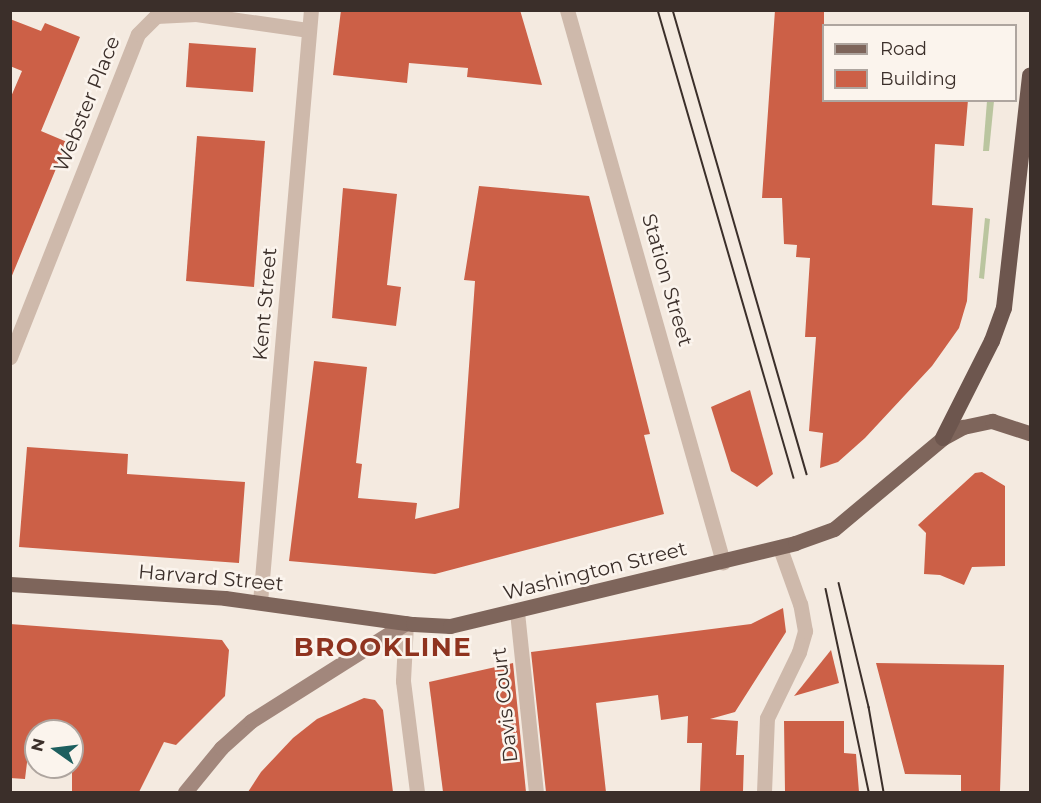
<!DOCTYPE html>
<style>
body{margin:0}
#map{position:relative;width:1041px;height:803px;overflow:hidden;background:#f4eae0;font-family:Montserrat,sans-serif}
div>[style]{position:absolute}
.green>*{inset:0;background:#bac59f}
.building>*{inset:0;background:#cc6047}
.minor>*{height:15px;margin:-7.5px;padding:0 7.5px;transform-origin:7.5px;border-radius:7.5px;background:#ceb9ab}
.tertiary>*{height:15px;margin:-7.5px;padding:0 7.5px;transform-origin:7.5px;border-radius:7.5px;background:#ceb9ab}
.secondary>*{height:15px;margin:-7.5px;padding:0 7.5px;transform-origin:7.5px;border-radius:7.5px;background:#a2877c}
.primary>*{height:15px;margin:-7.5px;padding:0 7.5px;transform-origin:7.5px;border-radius:7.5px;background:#7e655b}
.trunk>*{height:16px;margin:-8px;padding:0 8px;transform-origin:8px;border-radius:8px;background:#6d564e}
.tram>*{height:1.5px;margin:-0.75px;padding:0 0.75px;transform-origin:0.75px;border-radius:0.75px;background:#3b2f2a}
.primary-bridge>*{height:15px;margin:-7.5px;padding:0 7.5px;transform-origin:7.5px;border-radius:7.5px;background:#7e655b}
span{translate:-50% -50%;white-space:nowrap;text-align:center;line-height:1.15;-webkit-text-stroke:5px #fbf4ed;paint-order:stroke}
.street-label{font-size:20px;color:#3b2f2a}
.district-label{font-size:26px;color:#8f331f;font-weight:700;letter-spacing:1.5px}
.frame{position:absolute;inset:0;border:12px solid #3b2f2a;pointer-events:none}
.legend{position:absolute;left:822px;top:24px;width:195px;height:78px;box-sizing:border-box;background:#fbf4ed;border:2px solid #aea59f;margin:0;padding:8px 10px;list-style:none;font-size:18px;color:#3b2f2a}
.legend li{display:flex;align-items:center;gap:12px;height:30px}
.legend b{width:30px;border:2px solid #aea59f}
.north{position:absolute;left:24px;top:719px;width:60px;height:60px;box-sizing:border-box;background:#fbf4ed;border:2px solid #aea59f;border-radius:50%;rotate:284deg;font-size:16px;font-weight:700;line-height:24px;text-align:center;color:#3b2f2a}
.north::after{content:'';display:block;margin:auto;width:21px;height:27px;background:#1d5f5f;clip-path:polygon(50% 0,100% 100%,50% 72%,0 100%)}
</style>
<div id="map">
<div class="green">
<div style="clip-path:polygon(987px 101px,994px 101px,989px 151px,983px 151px)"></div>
<div style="clip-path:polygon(985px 218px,990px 219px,984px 279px,979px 278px)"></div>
</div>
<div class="building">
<div style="clip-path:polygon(341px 10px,520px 10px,542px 85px,467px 77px,468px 68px,409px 63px,407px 83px,333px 75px)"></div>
<div style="clip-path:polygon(775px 10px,824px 10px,824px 100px,968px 100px,964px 146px,935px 144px,932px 205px,973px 208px,967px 301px,959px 328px,932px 366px,865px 438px,838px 462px,820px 468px,823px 433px,809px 431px,816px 337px,805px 337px,810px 258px,796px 257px,797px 245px,784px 244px,782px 198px,762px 198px)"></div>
<div style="clip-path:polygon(10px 19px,41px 31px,45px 23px,80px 37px,41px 131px,67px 142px,11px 278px,10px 99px,22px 71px,10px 66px)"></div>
<div style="clip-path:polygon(189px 43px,256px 48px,253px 92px,186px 87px)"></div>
<div style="clip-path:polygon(197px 136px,265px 141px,254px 287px,186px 281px)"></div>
<div style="clip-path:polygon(479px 186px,589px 196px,650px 434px,644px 435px,664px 514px,435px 574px,289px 561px,314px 361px,367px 367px,356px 463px,362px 464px,358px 498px,417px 503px,415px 519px,459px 508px,475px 281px,464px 280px)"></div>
<div style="clip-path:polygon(343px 188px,397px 194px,387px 285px,401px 287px,396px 326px,332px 318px)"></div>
<div style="clip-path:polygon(750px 390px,773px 474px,757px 487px,731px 471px,711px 407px)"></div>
<div style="clip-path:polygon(27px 447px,128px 454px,127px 474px,245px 482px,239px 563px,19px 547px)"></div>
<div style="clip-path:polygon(982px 472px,1005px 486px,1005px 566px,972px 567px,964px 585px,940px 575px,924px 574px,926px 533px,918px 525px,975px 473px)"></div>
<div style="clip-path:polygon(783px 608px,786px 632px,735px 712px,710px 719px,738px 721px,736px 755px,744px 755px,743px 792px,700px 792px,702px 743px,687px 743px,688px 716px,661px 720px,658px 695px,596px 703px,606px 792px,546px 792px,531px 652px,751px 624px)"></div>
<div style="clip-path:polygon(10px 624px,222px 640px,229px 650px,225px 696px,176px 745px,164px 742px,139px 792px,72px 792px,72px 731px,36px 731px,36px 739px,30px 738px,25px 779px,10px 778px)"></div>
<div style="clip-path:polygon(831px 650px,839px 683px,794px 696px)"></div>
<div style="clip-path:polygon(513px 663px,526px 792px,443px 792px,429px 682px)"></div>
<div style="clip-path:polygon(876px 663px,1004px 665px,1000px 792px,961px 792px,961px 775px,905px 774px)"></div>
<div style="clip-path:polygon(364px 698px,375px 700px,383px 710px,393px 792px,248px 792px,261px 772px,293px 738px,317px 719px)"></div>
<div style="clip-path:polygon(784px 721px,844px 721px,844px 753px,856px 754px,859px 792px,785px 792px)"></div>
</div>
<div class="minor">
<div style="left:10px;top:357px;width:347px;rotate:-68.4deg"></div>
<div style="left:138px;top:34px;width:25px;rotate:-45deg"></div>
<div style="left:156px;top:16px;width:40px;rotate:-2.9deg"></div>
<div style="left:196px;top:14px;width:114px;rotate:8.1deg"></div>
<div style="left:517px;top:612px;width:181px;rotate:84deg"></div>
<div style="left:406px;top:623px;width:58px;rotate:93deg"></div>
<div style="left:403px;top:681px;width:112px;rotate:82.8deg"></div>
<div style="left:764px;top:792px;width:74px;rotate:-87.7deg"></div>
<div style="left:767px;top:718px;width:73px;rotate:-64.1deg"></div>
<div style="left:799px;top:652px;width:22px;rotate:-74deg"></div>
<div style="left:805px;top:631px;width:27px;rotate:-100deg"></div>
<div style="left:800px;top:604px;width:59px;rotate:-109.7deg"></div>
</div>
<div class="tertiary">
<div style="left:567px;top:10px;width:574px;rotate:74.22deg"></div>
<div style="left:260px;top:602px;width:594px;rotate:-85.08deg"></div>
</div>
<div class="secondary">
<div style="left:185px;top:792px;width:57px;rotate:-50.7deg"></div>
<div style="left:221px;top:748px;width:40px;rotate:-42deg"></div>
<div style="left:251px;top:721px;width:183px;rotate:-32.3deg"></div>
</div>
<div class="primary">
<div style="left:834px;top:529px;width:142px;rotate:-39.9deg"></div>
<div style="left:943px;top:438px;width:23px;rotate:-29deg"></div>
<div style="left:963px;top:427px;width:30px;rotate:-12deg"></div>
<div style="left:992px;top:421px;width:40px;rotate:18deg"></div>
<div style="left:10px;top:584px;width:215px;rotate:3.7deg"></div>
<div style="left:225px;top:598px;width:190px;rotate:7.9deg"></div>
<div style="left:413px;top:624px;width:37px;rotate:3deg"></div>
<div style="left:450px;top:626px;width:355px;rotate:-13.5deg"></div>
</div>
<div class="trunk">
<div style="left:943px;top:438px;width:109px;rotate:-63.2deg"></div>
<div style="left:992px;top:341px;width:35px;rotate:-70deg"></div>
<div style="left:1004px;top:308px;width:234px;rotate:-83.6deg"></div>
</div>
<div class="tram">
<div style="left:658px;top:10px;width:487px;rotate:73.8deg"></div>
<div style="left:673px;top:10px;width:483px;rotate:73.9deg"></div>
<div style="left:839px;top:583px;width:128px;rotate:76.4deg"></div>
<div style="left:869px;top:707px;width:86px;rotate:80deg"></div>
<div style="left:826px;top:589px;width:208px;rotate:78deg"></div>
</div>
<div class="primary-bridge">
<div style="left:795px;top:543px;width:41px;rotate:-19.7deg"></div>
</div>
<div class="street-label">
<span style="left:87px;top:104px;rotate:-68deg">Webster Place</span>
<span style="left:667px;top:280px;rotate:74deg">Station Street</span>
<span style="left:265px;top:304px;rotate:-85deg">Kent Street</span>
<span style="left:595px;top:571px;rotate:-14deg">Washington Street</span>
<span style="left:211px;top:578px;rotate:5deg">Harvard Street</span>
<span style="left:505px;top:705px;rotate:-96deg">Davis Court</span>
</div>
<div class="district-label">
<span style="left:383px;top:648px">BROOKLINE</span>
</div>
<div class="frame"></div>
<ul class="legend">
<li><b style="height:8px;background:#7e655b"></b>Road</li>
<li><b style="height:16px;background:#cc6047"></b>Building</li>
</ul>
<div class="north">N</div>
</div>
